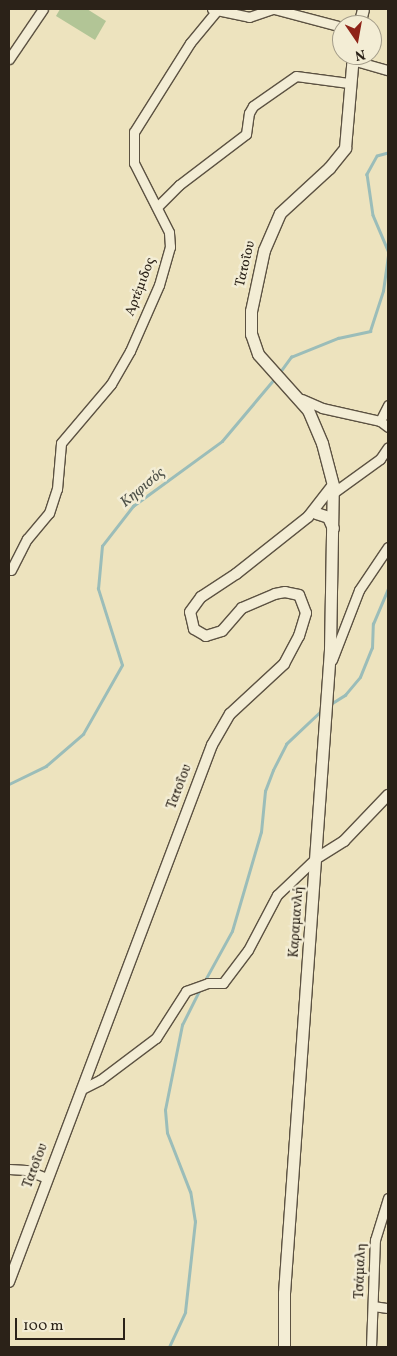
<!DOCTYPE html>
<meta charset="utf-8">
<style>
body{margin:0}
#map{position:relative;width:397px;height:1356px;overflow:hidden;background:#ede3be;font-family:Vollkorn,serif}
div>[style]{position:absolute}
.green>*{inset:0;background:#b2c596}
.stream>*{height:2.5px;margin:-1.25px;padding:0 1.25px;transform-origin:1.25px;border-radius:1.25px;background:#9bbdb9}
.roads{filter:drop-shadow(1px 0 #5c5242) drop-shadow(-1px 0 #5c5242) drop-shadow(0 1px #5c5242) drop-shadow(0 -1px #5c5242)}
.minor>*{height:9px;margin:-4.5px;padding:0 4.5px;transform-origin:4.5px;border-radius:4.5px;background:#f3edd5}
.tertiary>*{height:10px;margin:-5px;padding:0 5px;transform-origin:5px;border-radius:5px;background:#f3edd5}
.secondary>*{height:11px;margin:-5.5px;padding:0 5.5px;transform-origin:5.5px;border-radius:5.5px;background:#f3edd5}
span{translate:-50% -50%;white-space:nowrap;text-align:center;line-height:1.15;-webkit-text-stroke:5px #f3edd5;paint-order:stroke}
.street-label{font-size:14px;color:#2b2218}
.water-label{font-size:15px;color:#4d5048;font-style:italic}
.frame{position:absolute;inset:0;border:10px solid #2b2218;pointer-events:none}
.north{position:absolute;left:332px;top:15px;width:50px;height:50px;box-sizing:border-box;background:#f3edd5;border:1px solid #a39c89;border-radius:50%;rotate:168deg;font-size:14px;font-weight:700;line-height:20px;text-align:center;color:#2b2218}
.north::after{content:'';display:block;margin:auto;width:18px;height:22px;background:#8f2418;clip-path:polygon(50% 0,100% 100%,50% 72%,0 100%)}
.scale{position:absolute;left:15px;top:1318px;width:110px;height:22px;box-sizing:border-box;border:2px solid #2b2218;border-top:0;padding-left:6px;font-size:15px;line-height:18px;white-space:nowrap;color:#2b2218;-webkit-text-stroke:4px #f3edd5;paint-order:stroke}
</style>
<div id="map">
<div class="green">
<div style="clip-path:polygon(60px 9px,87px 9px,106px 21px,95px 40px,56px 16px)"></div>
</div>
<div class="stream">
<div style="left:388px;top:153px;width:11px;rotate:165deg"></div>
<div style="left:377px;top:156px;width:21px;rotate:119deg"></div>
<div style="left:367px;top:174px;width:41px;rotate:81.7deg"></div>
<div style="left:373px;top:215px;width:39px;rotate:67deg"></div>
<div style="left:280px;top:372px;width:19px;rotate:-54deg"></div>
<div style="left:291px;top:357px;width:51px;rotate:-22deg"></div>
<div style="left:338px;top:338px;width:33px;rotate:-12deg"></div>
<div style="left:370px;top:331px;width:42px;rotate:-72deg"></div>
<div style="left:383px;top:291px;width:36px;rotate:-82deg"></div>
<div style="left:329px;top:705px;width:19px;rotate:-32deg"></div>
<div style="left:345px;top:695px;width:23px;rotate:-50deg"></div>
<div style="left:360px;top:677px;width:31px;rotate:-68deg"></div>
<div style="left:372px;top:648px;width:24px;rotate:-88deg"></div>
<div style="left:373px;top:624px;width:38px;rotate:-67deg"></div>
<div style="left:9px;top:784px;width:41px;rotate:-25.9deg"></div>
<div style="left:46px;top:766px;width:49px;rotate:-40.9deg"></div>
<div style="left:83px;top:734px;width:79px;rotate:-60.5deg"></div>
<div style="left:122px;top:665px;width:80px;rotate:-107.5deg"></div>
<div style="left:98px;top:589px;width:43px;rotate:-84.7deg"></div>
<div style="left:102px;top:546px;width:51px;rotate:-52.2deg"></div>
<div style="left:133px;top:506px;width:110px;rotate:-36.1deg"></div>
<div style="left:222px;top:441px;width:82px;rotate:-49.9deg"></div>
<div style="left:204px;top:982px;width:58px;rotate:-61.2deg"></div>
<div style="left:232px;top:931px;width:103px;rotate:-73.7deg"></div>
<div style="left:261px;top:832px;width:41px;rotate:-84.4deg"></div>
<div style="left:265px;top:791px;width:22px;rotate:-69deg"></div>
<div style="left:273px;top:770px;width:29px;rotate:-63deg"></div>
<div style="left:286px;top:744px;width:50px;rotate:-43.4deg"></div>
<div style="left:169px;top:1347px;width:38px;rotate:-65deg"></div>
<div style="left:185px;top:1312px;width:91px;rotate:-83.7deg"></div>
<div style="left:195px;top:1222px;width:30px;rotate:-99deg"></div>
<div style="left:190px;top:1192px;width:63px;rotate:-111.3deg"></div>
<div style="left:167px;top:1133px;width:23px;rotate:-95deg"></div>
<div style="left:165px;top:1110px;width:87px;rotate:-78.7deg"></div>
<div style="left:182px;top:1025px;width:40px;rotate:-63.4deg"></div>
</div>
<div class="roads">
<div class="minor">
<div style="left:212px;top:9px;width:38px;rotate:12deg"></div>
<div style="left:249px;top:17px;width:24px;rotate:-19deg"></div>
<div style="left:274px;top:9px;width:70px;rotate:14.8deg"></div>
<div style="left:9px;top:59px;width:60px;rotate:-55.8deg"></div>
<div style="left:352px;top:60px;width:37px;rotate:16deg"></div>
<div style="left:157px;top:207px;width:31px;rotate:-45deg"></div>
<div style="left:179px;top:185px;width:84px;rotate:-37.3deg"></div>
<div style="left:246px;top:134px;width:21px;rotate:-82deg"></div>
<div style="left:249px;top:113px;width:8px;rotate:-60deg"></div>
<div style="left:253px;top:106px;width:52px;rotate:-34.9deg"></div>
<div style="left:296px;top:76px;width:53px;rotate:7.5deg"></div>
<div style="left:302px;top:399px;width:22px;rotate:24deg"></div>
<div style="left:322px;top:408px;width:59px;rotate:12.6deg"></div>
<div style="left:380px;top:421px;width:10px;rotate:37deg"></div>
<div style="left:380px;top:421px;width:18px;rotate:-63deg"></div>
<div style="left:333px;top:493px;width:58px;rotate:-35.9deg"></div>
<div style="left:380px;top:459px;width:14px;rotate:-56deg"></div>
<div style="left:11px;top:570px;width:35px;rotate:-63deg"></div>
<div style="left:27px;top:539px;width:34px;rotate:-50deg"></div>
<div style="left:49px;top:513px;width:25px;rotate:-72deg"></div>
<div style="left:57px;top:489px;width:46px;rotate:-85deg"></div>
<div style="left:61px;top:443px;width:77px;rotate:-49.7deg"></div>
<div style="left:111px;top:384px;width:38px;rotate:-60deg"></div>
<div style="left:130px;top:351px;width:72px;rotate:-66.3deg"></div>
<div style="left:159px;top:285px;width:40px;rotate:-74deg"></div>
<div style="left:170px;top:247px;width:15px;rotate:-94deg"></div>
<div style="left:169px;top:232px;width:77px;rotate:-116.9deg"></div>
<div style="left:134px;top:163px;width:31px;rotate:-90deg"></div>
<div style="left:134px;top:132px;width:105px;rotate:-57.8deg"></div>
<div style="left:190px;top:43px;width:44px;rotate:-50.5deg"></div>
<div style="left:332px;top:660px;width:75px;rotate:-68.9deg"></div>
<div style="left:359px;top:590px;width:52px;rotate:-56deg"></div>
<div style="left:82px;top:1089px;width:20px;rotate:-27deg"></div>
<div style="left:100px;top:1080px;width:70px;rotate:-36.9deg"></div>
<div style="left:156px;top:1038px;width:56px;rotate:-57.4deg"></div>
<div style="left:186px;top:991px;width:23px;rotate:-20deg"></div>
<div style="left:208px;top:983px;width:15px"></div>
<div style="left:223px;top:983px;width:41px;rotate:-52.9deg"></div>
<div style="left:248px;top:950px;width:62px;rotate:-62.2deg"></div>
<div style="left:277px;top:895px;width:54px;rotate:-43.5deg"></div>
<div style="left:9px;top:1169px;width:17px;rotate:3deg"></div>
<div style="left:26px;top:1170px;width:22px;rotate:21deg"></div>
<div style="left:373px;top:1306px;width:15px;rotate:8deg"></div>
<div style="left:371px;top:1347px;width:107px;rotate:-87.9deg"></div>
<div style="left:375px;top:1240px;width:44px;rotate:-72.8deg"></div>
</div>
<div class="tertiary">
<div style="left:317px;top:858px;width:32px;rotate:-32deg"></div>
<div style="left:344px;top:841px;width:64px;rotate:-46.3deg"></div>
<div style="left:9px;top:1282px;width:574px;rotate:-69.29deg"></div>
<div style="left:212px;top:745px;width:36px;rotate:-60deg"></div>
<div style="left:230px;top:714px;width:74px;rotate:-42.8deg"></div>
<div style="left:284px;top:664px;width:32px;rotate:-62deg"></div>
<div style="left:299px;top:636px;width:24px;rotate:-73deg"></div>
<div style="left:306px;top:613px;width:19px;rotate:-111deg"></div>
<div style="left:299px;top:595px;width:14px;rotate:-168deg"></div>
<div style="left:285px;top:592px;width:10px;rotate:169deg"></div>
<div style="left:275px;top:594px;width:36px;rotate:157deg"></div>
<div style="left:242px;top:608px;width:30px;rotate:131deg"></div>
<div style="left:222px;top:631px;width:17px;rotate:163deg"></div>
<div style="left:206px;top:636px;width:14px;rotate:-150deg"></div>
<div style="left:194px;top:629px;width:17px;rotate:-103deg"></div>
<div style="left:190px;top:612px;width:19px;rotate:-54deg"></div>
<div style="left:201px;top:597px;width:42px;rotate:-33.3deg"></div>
<div style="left:236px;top:574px;width:92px;rotate:-38.4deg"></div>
<div style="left:308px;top:517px;width:41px;rotate:-52deg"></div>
</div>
<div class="secondary">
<div style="left:359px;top:25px;width:16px;rotate:-76deg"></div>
<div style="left:316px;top:513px;width:13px;rotate:18deg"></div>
<div style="left:328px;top:517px;width:12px;rotate:66deg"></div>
<div style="left:284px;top:1347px;width:54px;rotate:-90deg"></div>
<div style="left:284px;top:1293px;width:646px;rotate:-85.91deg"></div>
<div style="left:330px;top:649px;width:164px;rotate:-89deg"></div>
<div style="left:333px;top:485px;width:43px;rotate:-104.7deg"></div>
<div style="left:322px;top:443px;width:36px;rotate:-113deg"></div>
<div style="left:308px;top:410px;width:75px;rotate:-131.8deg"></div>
<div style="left:258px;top:354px;width:21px;rotate:-109deg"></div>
<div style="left:251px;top:334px;width:23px;rotate:-90deg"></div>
<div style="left:251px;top:311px;width:62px;rotate:-78deg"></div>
<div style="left:264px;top:250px;width:40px;rotate:-66.6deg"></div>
<div style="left:280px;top:213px;width:67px;rotate:-42.6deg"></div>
<div style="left:329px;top:168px;width:26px;rotate:-51deg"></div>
<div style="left:345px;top:148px;width:93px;rotate:-85.1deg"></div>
</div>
</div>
<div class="street-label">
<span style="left:246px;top:264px;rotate:-77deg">Τατοΐου</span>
<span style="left:141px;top:287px;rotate:-69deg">Αρτέμιδος</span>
<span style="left:180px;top:787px;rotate:-69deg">Τατοΐου</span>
<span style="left:297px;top:922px;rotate:-86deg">Καραμανλή</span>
<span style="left:36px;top:1166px;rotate:-69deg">Τατοΐου</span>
<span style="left:361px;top:1271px;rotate:-88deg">Τσάμαλη</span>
</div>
<div class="water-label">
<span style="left:143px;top:488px;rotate:-40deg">Κηφισός</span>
</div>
<div class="frame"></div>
<div class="north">N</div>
<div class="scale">100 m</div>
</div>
